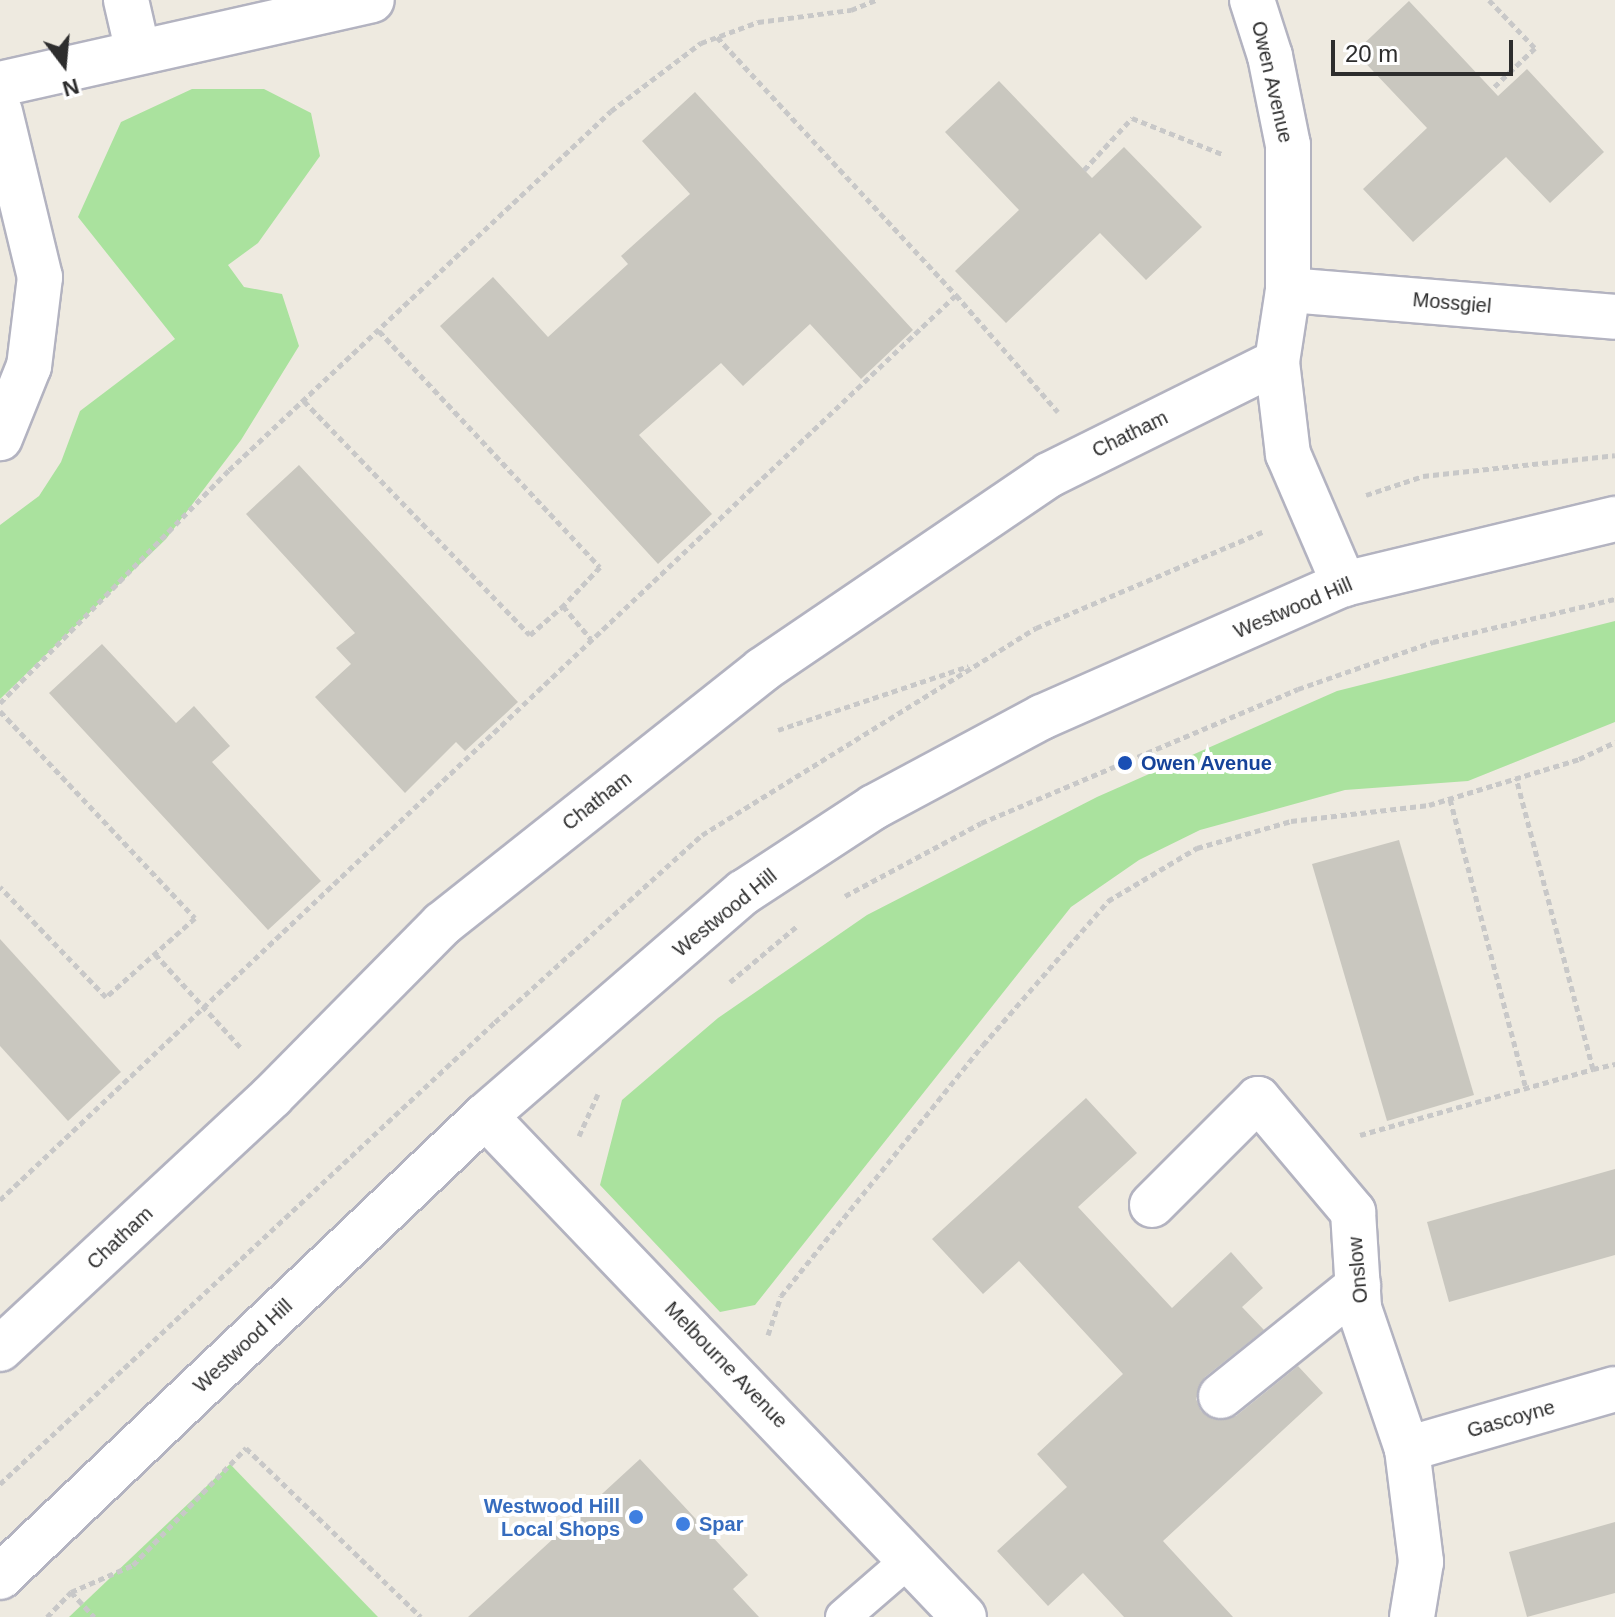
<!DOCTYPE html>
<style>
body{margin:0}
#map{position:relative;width:1615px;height:1617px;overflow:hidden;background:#eeeae0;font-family:Arial,sans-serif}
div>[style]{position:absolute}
.green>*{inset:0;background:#aae29e}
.building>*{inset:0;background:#c9c7bf}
.path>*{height:5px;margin-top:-2.5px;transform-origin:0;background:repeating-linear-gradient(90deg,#c8c8c8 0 6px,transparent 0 10px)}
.roads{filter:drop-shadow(2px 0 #b3b3c0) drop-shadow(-2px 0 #b3b3c0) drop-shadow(0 2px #b3b3c0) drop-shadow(0 -2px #b3b3c0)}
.service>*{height:34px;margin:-17px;padding:0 17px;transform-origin:17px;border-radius:17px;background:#fff}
.minor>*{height:44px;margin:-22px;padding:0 22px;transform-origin:22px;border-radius:22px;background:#fff}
.tertiary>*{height:44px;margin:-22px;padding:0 22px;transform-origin:22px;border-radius:22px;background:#fff}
.dots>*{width:22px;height:22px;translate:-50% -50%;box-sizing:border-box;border:4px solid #fff;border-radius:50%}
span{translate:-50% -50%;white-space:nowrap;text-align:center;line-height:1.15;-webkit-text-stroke:8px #fff;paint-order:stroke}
.street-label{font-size:20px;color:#2d2d2d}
.transit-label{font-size:20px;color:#164399;font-weight:700}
.left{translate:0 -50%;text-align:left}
.shop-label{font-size:20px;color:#366cbe;font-weight:700}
.right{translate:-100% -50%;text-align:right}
.north{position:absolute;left:24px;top:24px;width:80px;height:80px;-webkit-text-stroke:6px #fff;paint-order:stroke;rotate:164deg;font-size:22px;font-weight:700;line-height:32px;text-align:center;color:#2d2d2d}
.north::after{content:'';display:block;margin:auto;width:28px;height:36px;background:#2d2d2d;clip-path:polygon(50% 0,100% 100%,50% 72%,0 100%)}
.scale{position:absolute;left:1331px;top:40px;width:182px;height:36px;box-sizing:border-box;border:4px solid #2d2d2d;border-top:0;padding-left:10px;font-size:24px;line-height:28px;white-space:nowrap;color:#2d2d2d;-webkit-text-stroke:6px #fff;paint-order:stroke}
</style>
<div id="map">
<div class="green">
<div style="clip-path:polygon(192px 89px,264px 89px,311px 113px,320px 156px,258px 243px,228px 265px,244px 287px,282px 294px,299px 346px,241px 440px,166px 539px,0 699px,0 525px,39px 496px,61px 462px,80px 411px,175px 339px,78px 217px,121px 122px)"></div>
<div style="clip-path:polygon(1615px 621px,1615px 722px,1468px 781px,1345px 790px,1200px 830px,1139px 860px,1071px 907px,755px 1305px,720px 1312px,600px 1185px,622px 1100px,718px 1018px,867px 915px,1097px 797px,1337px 691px)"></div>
<div style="clip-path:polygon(230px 1464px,378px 1617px,69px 1617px)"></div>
</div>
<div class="building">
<div style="clip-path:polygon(1409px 1px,1498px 96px,1527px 69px,1604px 152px,1550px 203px,1506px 157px,1413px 242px,1363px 189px,1427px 128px,1355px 52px)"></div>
<div style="clip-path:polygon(999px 81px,1092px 178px,1124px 147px,1202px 227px,1146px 280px,1100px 233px,1006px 323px,955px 271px,1019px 210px,945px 132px)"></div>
<div style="clip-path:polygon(695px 92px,913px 330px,861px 379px,810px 324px,743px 386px,721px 363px,639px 435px,712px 514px,658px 564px,440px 326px,493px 277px,548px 337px,628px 264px,621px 256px,690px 194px,642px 141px)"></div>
<div style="clip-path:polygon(299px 465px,518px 702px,465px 751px,456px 742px,405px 793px,315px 697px,351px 664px,336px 648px,355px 633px,246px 514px)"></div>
<div style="clip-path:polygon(102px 644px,176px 723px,194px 706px,230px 746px,212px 762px,321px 881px,268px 930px,49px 693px)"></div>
<div style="clip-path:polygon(1399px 840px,1474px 1095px,1387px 1121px,1312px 864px)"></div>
<div style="clip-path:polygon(0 939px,121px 1072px,68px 1121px,0 1046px)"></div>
<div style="clip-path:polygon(1086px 1098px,1137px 1153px,1078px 1207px,1172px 1308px,1231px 1252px,1263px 1288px,1242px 1307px,1264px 1330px,1205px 1377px,1196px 1399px,1201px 1411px,1213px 1419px,1236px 1416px,1298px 1366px,1323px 1393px,1163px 1541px,1233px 1617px,1124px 1617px,1083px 1573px,1048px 1606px,997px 1551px,1067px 1487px,1037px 1454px,1123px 1374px,1019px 1261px,983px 1294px,932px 1239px)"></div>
<div style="clip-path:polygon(1615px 1169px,1615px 1255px,1449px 1302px,1427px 1222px)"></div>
<div style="clip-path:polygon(640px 1459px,748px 1575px,733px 1589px,759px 1617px,468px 1617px)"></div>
<div style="clip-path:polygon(1615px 1522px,1615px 1593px,1527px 1617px,1509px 1552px)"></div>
</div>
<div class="path">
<div style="left:1489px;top:0;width:66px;rotate:46.2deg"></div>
<div style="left:1535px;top:48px;width:59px;rotate:136.4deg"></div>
<div style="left:717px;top:37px;width:352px;rotate:47.2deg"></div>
<div style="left:1084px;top:170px;width:71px;rotate:-47.3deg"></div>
<div style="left:1132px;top:118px;width:97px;rotate:21.8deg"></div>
<div style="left:379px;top:331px;width:323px;rotate:46.9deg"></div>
<div style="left:600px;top:567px;width:54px;rotate:133.5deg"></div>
<div style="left:563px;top:606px;width:43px;rotate:49.7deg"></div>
<div style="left:304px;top:401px;width:325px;rotate:46deg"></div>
<div style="left:530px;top:635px;width:44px;rotate:-41.3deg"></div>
<div style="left:1366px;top:495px;width:60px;rotate:-18.4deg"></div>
<div style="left:1423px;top:476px;width:193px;rotate:-6.2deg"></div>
<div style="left:0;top:703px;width:327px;rotate:-45.5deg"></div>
<div style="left:229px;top:470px;width:524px;rotate:-43.22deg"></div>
<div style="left:611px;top:111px;width:113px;rotate:-37.1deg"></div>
<div style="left:701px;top:43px;width:61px;rotate:-20.2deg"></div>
<div style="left:758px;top:22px;width:94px;rotate:-7.4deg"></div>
<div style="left:851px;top:10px;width:27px;rotate:-22deg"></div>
<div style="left:0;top:711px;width:284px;rotate:46.7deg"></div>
<div style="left:195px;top:918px;width:119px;rotate:138.4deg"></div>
<div style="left:106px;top:997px;width:153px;rotate:-133.9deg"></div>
<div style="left:778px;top:730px;width:201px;rotate:-18.5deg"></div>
<div style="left:1450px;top:799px;width:300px;rotate:75.3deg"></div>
<div style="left:845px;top:896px;width:154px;rotate:-28.2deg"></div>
<div style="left:981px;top:823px;width:344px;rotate:-22.9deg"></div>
<div style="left:1298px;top:689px;width:143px;rotate:-19.2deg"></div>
<div style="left:1433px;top:642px;width:187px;rotate:-13.3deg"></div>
<div style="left:155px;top:954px;width:130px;rotate:47.5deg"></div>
<div style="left:730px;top:982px;width:86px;rotate:-39.8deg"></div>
<div style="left:1593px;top:1069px;width:23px;rotate:-13deg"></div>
<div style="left:1360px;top:1135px;width:242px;rotate:-15.8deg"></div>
<div style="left:1593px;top:1069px;width:301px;rotate:-104.8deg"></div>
<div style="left:579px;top:1136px;width:46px;rotate:-65.7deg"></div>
<div style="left:0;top:1200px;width:1316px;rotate:-43.43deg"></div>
<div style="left:956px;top:295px;width:155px;rotate:48.9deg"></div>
<div style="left:768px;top:1335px;width:41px;rotate:-71.6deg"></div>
<div style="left:781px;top:1296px;width:322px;rotate:-51.2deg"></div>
<div style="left:983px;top:1045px;width:191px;rotate:-49deg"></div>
<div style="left:1108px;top:901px;width:104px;rotate:-30.8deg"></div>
<div style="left:1197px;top:848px;width:98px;rotate:-16deg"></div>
<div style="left:1291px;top:821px;width:139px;rotate:-6.6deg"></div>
<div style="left:1429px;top:805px;width:157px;rotate:-17deg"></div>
<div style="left:1579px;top:759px;width:40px;rotate:-25deg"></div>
<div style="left:0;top:1484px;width:677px;rotate:-43.03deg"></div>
<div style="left:495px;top:1022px;width:279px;rotate:-42.1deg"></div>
<div style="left:702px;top:835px;width:393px;rotate:-31.8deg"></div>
<div style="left:1036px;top:628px;width:246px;rotate:-23deg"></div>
<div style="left:71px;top:1592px;width:34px;rotate:47deg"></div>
<div style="left:47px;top:1617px;width:35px;rotate:-46deg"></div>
<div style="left:71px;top:1592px;width:68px;rotate:-23.5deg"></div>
<div style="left:133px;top:1565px;width:163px;rotate:-46deg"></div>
<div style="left:246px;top:1448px;width:243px;rotate:44deg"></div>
</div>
<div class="roads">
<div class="service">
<div style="left:843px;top:1617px;width:90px;rotate:-40.9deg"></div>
</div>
<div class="minor">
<div style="left:126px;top:0;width:53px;rotate:77deg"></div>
<div style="left:1252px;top:0;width:59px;rotate:72.2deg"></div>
<div style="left:1270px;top:56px;width:91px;rotate:78.6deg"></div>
<div style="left:1288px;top:145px;width:145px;rotate:90deg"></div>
<div style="left:1288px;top:290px;width:73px;rotate:98.7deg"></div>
<div style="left:1277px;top:362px;width:93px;rotate:83.2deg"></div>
<div style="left:1288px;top:454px;width:142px;rotate:66.7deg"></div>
<div style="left:0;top:84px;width:381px;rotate:-12.7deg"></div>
<div style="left:0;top:112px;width:170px;rotate:76.4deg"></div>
<div style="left:40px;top:277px;width:90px;rotate:97deg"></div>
<div style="left:29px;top:366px;width:78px;rotate:111.9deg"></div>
<div style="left:1288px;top:290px;width:328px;rotate:4.7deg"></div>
<div style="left:485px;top:1116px;width:693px;rotate:46.29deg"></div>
<div style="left:1152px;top:1205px;width:150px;rotate:-45deg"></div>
<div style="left:1258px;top:1099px;width:148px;rotate:49.9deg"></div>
<div style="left:1353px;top:1212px;width:96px;rotate:86.4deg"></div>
<div style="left:1359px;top:1308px;width:149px;rotate:71.2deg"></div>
<div style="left:1407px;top:1449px;width:114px;rotate:82.9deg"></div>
<div style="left:1421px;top:1562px;width:56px;rotate:99.3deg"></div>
<div style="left:0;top:1349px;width:371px;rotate:-42.9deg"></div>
<div style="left:272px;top:1096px;width:242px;rotate:-45.3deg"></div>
<div style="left:442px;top:924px;width:409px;rotate:-38.4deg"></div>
<div style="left:762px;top:670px;width:347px;rotate:-34.2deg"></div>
<div style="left:1049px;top:475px;width:254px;rotate:-26.4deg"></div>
<div style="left:1221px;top:1396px;width:176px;rotate:-38.8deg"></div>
<div style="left:1407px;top:1449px;width:216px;rotate:-16.1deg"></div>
</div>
<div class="tertiary">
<div style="left:0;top:1577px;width:669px;rotate:-43.55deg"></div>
<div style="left:485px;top:1116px;width:342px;rotate:-40.9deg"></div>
<div style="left:744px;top:892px;width:155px;rotate:-33.2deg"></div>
<div style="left:874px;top:807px;width:191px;rotate:-28.2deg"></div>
<div style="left:1042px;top:717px;width:330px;rotate:-23.8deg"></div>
<div style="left:1344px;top:584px;width:279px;rotate:-13.5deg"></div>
</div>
</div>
<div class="dots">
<div style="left:1125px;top:763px;background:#1a4fb4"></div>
<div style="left:636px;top:1517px;background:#3f7fe0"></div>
<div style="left:683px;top:1524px;background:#3f7fe0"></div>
</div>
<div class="street-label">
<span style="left:1272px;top:82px;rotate:77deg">Owen Avenue</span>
<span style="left:1452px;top:303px;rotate:5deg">Mossgiel</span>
<span style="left:1130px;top:434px;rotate:-26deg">Chatham</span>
<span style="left:1293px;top:608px;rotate:-23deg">Westwood Hill</span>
<span style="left:597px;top:801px;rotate:-38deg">Chatham</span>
<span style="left:725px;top:913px;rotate:-39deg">Westwood Hill</span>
<span style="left:120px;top:1238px;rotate:-43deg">Chatham</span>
<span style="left:1358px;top:1270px;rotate:-95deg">Onslow</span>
<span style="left:243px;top:1346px;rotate:-43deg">Westwood Hill</span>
<span style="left:726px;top:1365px;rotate:46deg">Melbourne Avenue</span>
<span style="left:1511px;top:1419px;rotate:-16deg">Gascoyne</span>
</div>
<div class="transit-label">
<span class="left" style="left:1141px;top:763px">Owen Avenue</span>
</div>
<div class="shop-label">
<span class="right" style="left:620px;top:1518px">Westwood Hill<br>Local Shops</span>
<span class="left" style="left:699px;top:1524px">Spar</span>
</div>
<div class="north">N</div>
<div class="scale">20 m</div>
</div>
